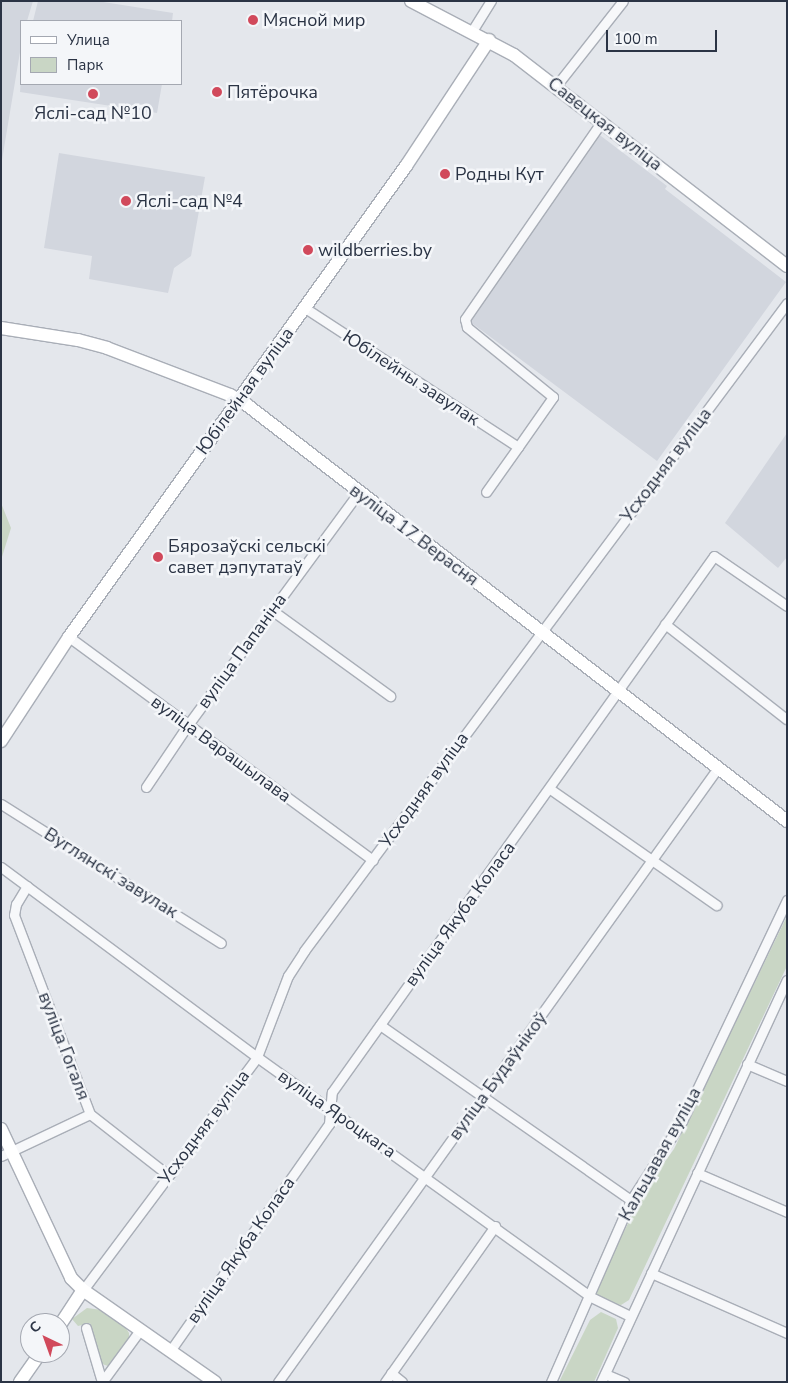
<!DOCTYPE html>
<meta charset="utf-8">
<style>
body{margin:0}
#map{position:relative;width:788px;height:1383px;overflow:hidden;background:#e4e7ec;font-family:"Nunito Sans",sans-serif}
div>[style]{position:absolute}
.built>*{inset:0;background:#d2d6de}
.green>*{inset:0;background:#c9d6c5}
.roads{filter:drop-shadow(1px 0 #a9aeb7) drop-shadow(-1px 0 #a9aeb7) drop-shadow(0 1px #a9aeb7) drop-shadow(0 -1px #a9aeb7)}
.street>*{height:9px;margin:-4.5px;padding:0 4.5px;transform-origin:4.5px;border-radius:4.5px;background:#f7f8fa}
.secondary>*{height:12px;margin:-6px;padding:0 6px;transform-origin:6px;border-radius:6px;background:#fff}
.dots>*{width:14px;height:14px;translate:-50% -50%;box-sizing:border-box;border:2px solid #f4f6f9;border-radius:50%}
span{translate:-50% -50%;white-space:nowrap;text-align:center;line-height:1.15;-webkit-text-stroke:5px #f4f6f9;paint-order:stroke}
.poi-label{font-size:18px;color:#2b3445}
.left{translate:0 -50%;text-align:left}
.street-label{font-size:18px;color:#2b3445}
.frame{position:absolute;inset:0;border:2px solid #2b3445;pointer-events:none}
.legend{position:absolute;left:20px;top:20px;width:162px;height:65px;box-sizing:border-box;background:#f4f6f9;border:1px solid #a4a8b1;margin:0;padding:6px 9px;list-style:none;font-size:15px;color:#2b3445}
.legend li{display:flex;align-items:center;gap:10px;height:25px}
.legend b{width:25px;border:1px solid #a4a8b1}
.north{position:absolute;left:20px;top:1313px;width:50px;height:50px;box-sizing:border-box;background:#f4f6f9;border:1px solid #a4a8b1;border-radius:50%;rotate:318deg;font-size:14px;font-weight:700;line-height:20px;text-align:center;color:#2b3445}
.north::after{content:'';display:block;margin:auto;width:18px;height:22px;background:#d1495b;clip-path:polygon(50% 0,100% 100%,50% 72%,0 100%)}
.scale{position:absolute;left:606px;top:30px;width:111px;height:22px;box-sizing:border-box;border:2px solid #2b3445;border-top:0;padding-left:6px;font-size:15px;line-height:18px;white-space:nowrap;color:#2b3445;-webkit-text-stroke:4px #f4f6f9;paint-order:stroke}
</style>
<div id="map">
<div class="built">
<div style="clip-path:polygon(1px 1px,33px 1px,27px 21px,21px 21px,21px 46px,1px 166px)"></div>
<div style="clip-path:polygon(38px 1px,97px 1px,173px 13px,172px 21px,33px 21px)"></div>
<div style="clip-path:polygon(21px 77px,21px 84px,162px 84px,157px 113px,20px 92px)"></div>
<div style="clip-path:polygon(597px 133px,667px 186px,665px 189px,786px 282px,657px 461px,469px 321px)"></div>
<div style="clip-path:polygon(59px 153px,205px 177px,191px 256px,174px 268px,168px 293px,89px 279px,92px 256px,44px 248px)"></div>
<div style="clip-path:polygon(787px 433px,787px 557px,778px 568px,725px 523px)"></div>
</div>
<div class="green">
<div style="clip-path:polygon(1px 503px,11px 528px,1px 560px)"></div>
<div style="clip-path:polygon(787px 916px,787px 966px,629px 1300px,621px 1305px,603px 1301px,597px 1294px,597px 1289px,607px 1266px,645px 1189px,674px 1149px)"></div>
<div style="clip-path:polygon(87px 1308px,102px 1310px,124px 1325px,129px 1333px,129px 1339px,108px 1366px,102px 1364px,90px 1323px,78px 1326px,72px 1319px)"></div>
<div style="clip-path:polygon(601px 1312px,616px 1319px,618px 1328px,594px 1382px,559px 1382px,590px 1320px)"></div>
</div>
<div class="roads">
<div class="street">
<div style="left:472px;top:31px;width:36px;rotate:-58deg"></div>
<div style="left:556px;top:86px;width:108px;rotate:-51.8deg"></div>
<div style="left:305px;top:308px;width:254px;rotate:33.1deg"></div>
<div style="left:518px;top:447px;width:55px;rotate:125.4deg"></div>
<div style="left:518px;top:447px;width:61px;rotate:-55deg"></div>
<div style="left:553px;top:397px;width:111px;rotate:-140.9deg"></div>
<div style="left:467px;top:327px;width:8px;rotate:-104deg"></div>
<div style="left:465px;top:319px;width:241px;rotate:-55.3deg"></div>
<div style="left:273px;top:611px;width:145px;rotate:36deg"></div>
<div style="left:665px;top:624px;width:154px;rotate:38.1deg"></div>
<div style="left:69px;top:637px;width:377px;rotate:36.3deg"></div>
<div style="left:146px;top:787px;width:73px;rotate:-56.1deg"></div>
<div style="left:187px;top:726px;width:289px;rotate:-53.7deg"></div>
<div style="left:550px;top:789px;width:203px;rotate:34.9deg"></div>
<div style="left:1px;top:804px;width:260px;rotate:32.3deg"></div>
<div style="left:1px;top:867px;width:319px;rotate:36.6deg"></div>
<div style="left:257px;top:1057px;width:411px;rotate:35.7deg"></div>
<div style="left:591px;top:1297px;width:43px;rotate:26deg"></div>
<div style="left:27px;top:886px;width:21px;rotate:121deg"></div>
<div style="left:16px;top:904px;width:11px;rotate:100deg"></div>
<div style="left:14px;top:915px;width:213px;rotate:69.1deg"></div>
<div style="left:90px;top:1114px;width:99px;rotate:38deg"></div>
<div style="left:380px;top:1025px;width:306px;rotate:34.9deg"></div>
<div style="left:747px;top:1064px;width:43px;rotate:23deg"></div>
<div style="left:1px;top:1156px;width:98px;rotate:-25.3deg"></div>
<div style="left:697px;top:1173px;width:98px;rotate:23.4deg"></div>
<div style="left:651px;top:1273px;width:149px;rotate:23.8deg"></div>
<div style="left:83px;top:1290px;width:291px;rotate:-53.2deg"></div>
<div style="left:257px;top:1057px;width:87px;rotate:-69.1deg"></div>
<div style="left:288px;top:976px;width:30px;rotate:-57deg"></div>
<div style="left:304px;top:951px;width:808px;rotate:-53.3deg"></div>
<div style="left:86px;top:1328px;width:56px;rotate:73.5deg"></div>
<div style="left:170px;top:1351px;width:277px;rotate:-55deg"></div>
<div style="left:329px;top:1124px;width:32px;rotate:-85deg"></div>
<div style="left:332px;top:1092px;width:658px;rotate:-54.52deg"></div>
<div style="left:714px;top:556px;width:88px;rotate:34.4deg"></div>
<div style="left:391px;top:1373px;width:14px;rotate:39deg"></div>
<div style="left:605px;top:1374px;width:21px;rotate:23deg"></div>
<div style="left:102px;top:1382px;width:64px;rotate:-53.8deg"></div>
<div style="left:278px;top:1382px;width:754px;rotate:-54.39deg"></div>
<div style="left:385px;top:1382px;width:191px;rotate:-54.8deg"></div>
<div style="left:551px;top:1382px;width:199px;rotate:-66.3deg"></div>
<div style="left:631px;top:1200px;width:94px;rotate:-57.2deg"></div>
<div style="left:682px;top:1121px;width:245px;rotate:-64.6deg"></div>
<div style="left:601px;top:1382px;width:443px;rotate:-65.2deg"></div>
</div>
<div class="secondary">
<div style="left:411px;top:1px;width:116px;rotate:27.7deg"></div>
<div style="left:514px;top:55px;width:345px;rotate:37.7deg"></div>
<div style="left:1px;top:328px;width:78px;rotate:8.9deg"></div>
<div style="left:78px;top:340px;width:30px;rotate:15deg"></div>
<div style="left:107px;top:348px;width:132px;rotate:20.9deg"></div>
<div style="left:230px;top:395px;width:20px;rotate:30deg"></div>
<div style="left:247px;top:405px;width:682px;rotate:37.61deg"></div>
<div style="left:1px;top:741px;width:124px;rotate:-56.8deg"></div>
<div style="left:69px;top:637px;width:579px;rotate:-54.42deg"></div>
<div style="left:406px;top:166px;width:151px;rotate:-56.6deg"></div>
<div style="left:1px;top:1129px;width:165px;rotate:64.8deg"></div>
<div style="left:71px;top:1278px;width:17px;rotate:45deg"></div>
<div style="left:83px;top:1290px;width:161px;rotate:34.9deg"></div>
<div style="left:60px;top:1325px;width:42px;rotate:-56.7deg"></div>
<div style="left:20px;top:1382px;width:35px;rotate:-55deg"></div>
</div>
</div>
<div class="dots">
<div style="left:253px;top:20px;background:#d1495b"></div>
<div style="left:217px;top:92px;background:#d1495b"></div>
<div style="left:93px;top:94px;background:#d1495b"></div>
<div style="left:445px;top:174px;background:#d1495b"></div>
<div style="left:126px;top:201px;background:#d1495b"></div>
<div style="left:308px;top:250px;background:#d1495b"></div>
<div style="left:158px;top:557px;background:#d1495b"></div>
</div>
<div class="poi-label">
<span class="left" style="left:263px;top:20px">Мясной мир</span>
<span class="left" style="left:227px;top:92px">Пятёрочка</span>
<span style="left:93px;top:113px">Яслі-сад №10</span>
<span class="left" style="left:455px;top:174px">Родны Кут</span>
<span class="left" style="left:136px;top:201px">Яслі-сад №4</span>
<span class="left" style="left:318px;top:250px">wildberries.by</span>
<span class="left" style="left:168px;top:557px">Бярозаўскі сельскі<br>савет дэпутатаў</span>
</div>
<div class="street-label">
<span style="left:605px;top:124px;rotate:38deg">Савецкая вуліца</span>
<span style="left:411px;top:378px;rotate:33deg">Юбілейны завулак</span>
<span style="left:245px;top:391px;rotate:-54deg">Юбілейная вуліца</span>
<span style="left:666px;top:465px;rotate:-53deg">Усходняя вуліца</span>
<span style="left:414px;top:535px;rotate:37deg">вуліца 17 Верасня</span>
<span style="left:242px;top:651px;rotate:-54deg">вуліца Папаніна</span>
<span style="left:221px;top:749px;rotate:36deg">вуліца Варашылава</span>
<span style="left:424px;top:790px;rotate:-54deg">Усходняя вуліца</span>
<span style="left:111px;top:873px;rotate:32deg">Вуглянскі завулак</span>
<span style="left:460px;top:914px;rotate:-54deg">вуліца Якуба Коласа</span>
<span style="left:64px;top:1046px;rotate:69deg">вуліца Гогаля</span>
<span style="left:498px;top:1076px;rotate:-54deg">вуліца Будаўнікоў</span>
<span style="left:337px;top:1114px;rotate:35deg">вуліца Яроцкага</span>
<span style="left:204px;top:1127px;rotate:-53deg">Усходняя вуліца</span>
<span style="left:660px;top:1154px;rotate:-61deg">Кальцавая вуліца</span>
<span style="left:241px;top:1250px;rotate:-55deg">вуліца Якуба Коласа</span>
</div>
<div class="frame"></div>
<ul class="legend">
<li><b style="height:6px;background:#fff"></b>Улица</li>
<li><b style="height:14px;background:#c9d6c5"></b>Парк</li>
</ul>
<div class="north">С</div>
<div class="scale">100 m</div>
</div>
